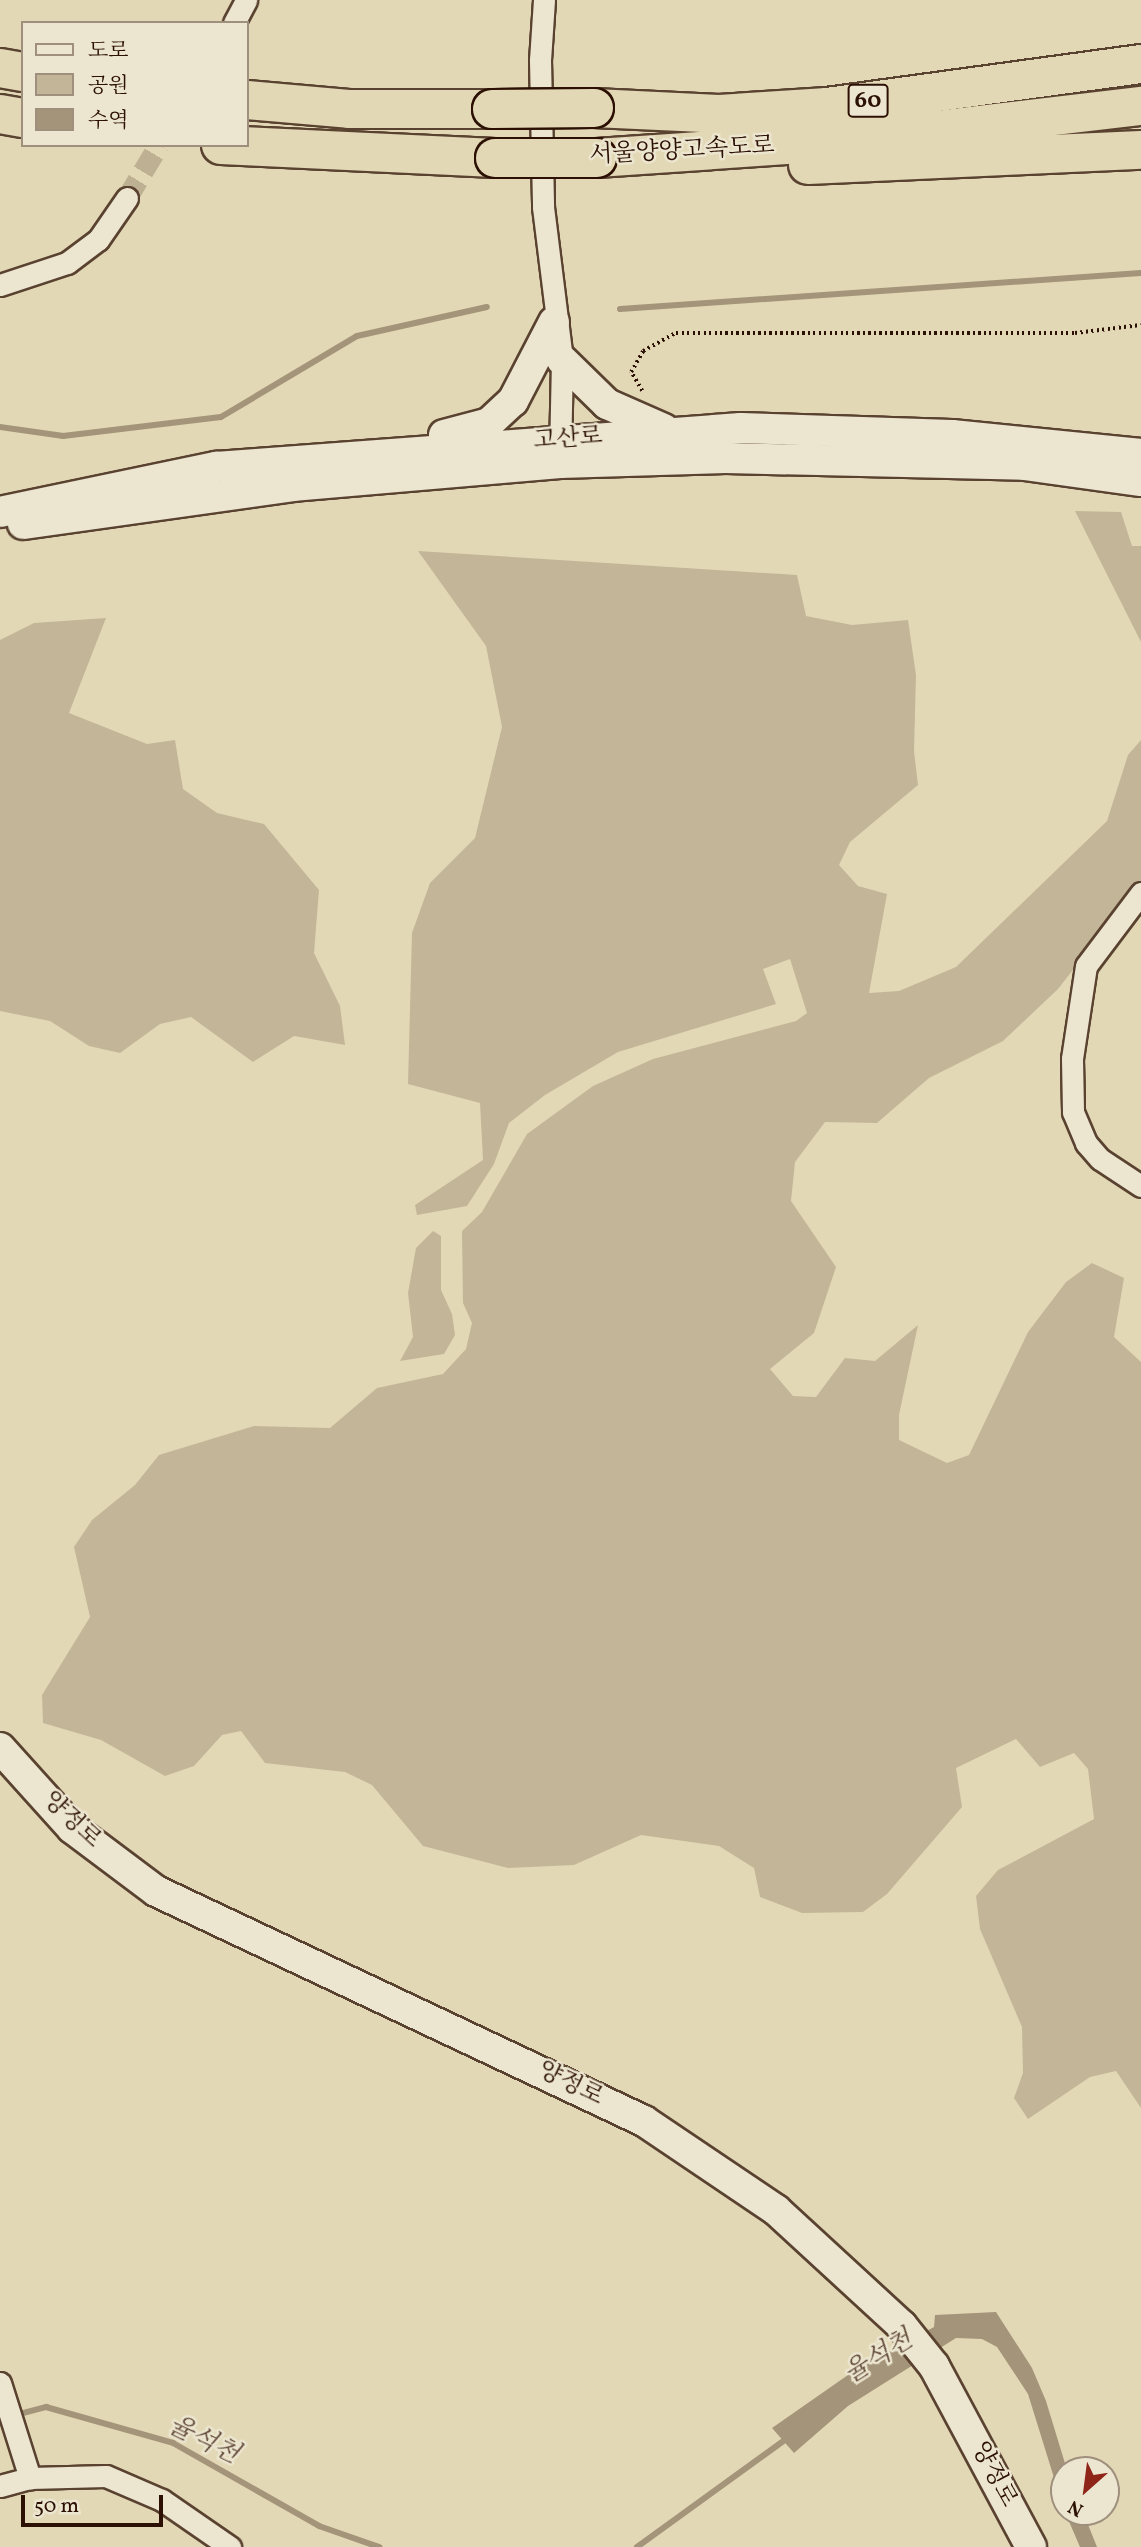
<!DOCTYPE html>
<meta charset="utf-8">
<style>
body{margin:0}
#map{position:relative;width:1141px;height:2547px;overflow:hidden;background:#e2d8b6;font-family:Vollkorn,"Noto Serif KR",serif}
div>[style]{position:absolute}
.green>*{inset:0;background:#c3b698}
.water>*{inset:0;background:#a49479}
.stream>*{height:6px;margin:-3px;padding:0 3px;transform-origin:3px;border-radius:3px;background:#a49479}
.street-tunnel>*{height:21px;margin-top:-10.5px;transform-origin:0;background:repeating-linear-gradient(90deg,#beb092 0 21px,transparent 0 31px)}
.path>*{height:3.5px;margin-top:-1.75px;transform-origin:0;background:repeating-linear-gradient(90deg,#2c1003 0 2px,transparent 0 5.5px)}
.roads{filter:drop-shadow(2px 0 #5a4230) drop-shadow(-2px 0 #5a4230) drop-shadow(0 2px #5a4230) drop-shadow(0 -2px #5a4230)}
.street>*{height:21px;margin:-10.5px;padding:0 10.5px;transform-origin:10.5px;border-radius:10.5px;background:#ece6d0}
.secondary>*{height:30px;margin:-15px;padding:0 15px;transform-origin:15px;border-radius:15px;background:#ece6d0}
.highway>*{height:38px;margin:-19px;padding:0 19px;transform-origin:19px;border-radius:19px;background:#e2d8b6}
.bridges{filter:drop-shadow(2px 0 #2c1003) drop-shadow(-2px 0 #2c1003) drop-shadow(0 2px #2c1003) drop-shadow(0 -2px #2c1003)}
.highway-bridge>*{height:38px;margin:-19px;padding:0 19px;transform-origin:19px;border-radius:19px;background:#e2d8b6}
span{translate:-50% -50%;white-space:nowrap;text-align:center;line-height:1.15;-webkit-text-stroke:5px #ece6d0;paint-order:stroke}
.shield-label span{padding:2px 5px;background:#ece6d0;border:2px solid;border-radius:5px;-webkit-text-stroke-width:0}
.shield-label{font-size:23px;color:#2c1003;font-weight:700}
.street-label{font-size:24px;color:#2c1003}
.water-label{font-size:26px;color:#624b38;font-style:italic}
.legend{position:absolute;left:21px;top:21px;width:228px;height:126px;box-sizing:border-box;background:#ece6d0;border:2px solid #9f907e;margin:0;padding:9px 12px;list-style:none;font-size:21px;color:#2c1003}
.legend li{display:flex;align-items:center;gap:14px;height:35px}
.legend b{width:35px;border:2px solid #9f907e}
.north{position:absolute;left:1050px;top:2456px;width:70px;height:70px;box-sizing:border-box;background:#ece6d0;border:2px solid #9f907e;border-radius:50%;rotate:208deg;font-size:19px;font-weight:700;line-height:28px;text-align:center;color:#2c1003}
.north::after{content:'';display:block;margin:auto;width:24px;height:32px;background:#8f2418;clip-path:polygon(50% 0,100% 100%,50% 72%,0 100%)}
.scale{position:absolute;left:21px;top:2495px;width:142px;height:32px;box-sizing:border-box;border:4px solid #2c1003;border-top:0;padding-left:9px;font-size:21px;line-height:24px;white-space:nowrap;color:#2c1003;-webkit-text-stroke:5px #ece6d0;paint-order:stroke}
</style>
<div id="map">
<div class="green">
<div style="clip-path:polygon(1075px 511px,1121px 512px,1132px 546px,1141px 546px,1141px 642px)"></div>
<div style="clip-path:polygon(418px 551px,797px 575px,806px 616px,852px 625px,908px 620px,916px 675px,914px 751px,918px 785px,850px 842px,839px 865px,858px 886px,887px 894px,869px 993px,899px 991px,956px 967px,1107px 821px,1128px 755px,1141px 740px,1141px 883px,1058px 989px,1003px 1041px,929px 1078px,877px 1123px,825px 1122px,795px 1162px,791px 1201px,836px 1267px,814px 1333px,770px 1369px,793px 1396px,816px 1397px,845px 1358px,875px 1361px,918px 1325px,899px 1415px,899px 1440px,947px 1463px,969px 1455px,1028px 1332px,1066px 1282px,1092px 1263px,1124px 1278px,1114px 1337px,1141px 1362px,1141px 2108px,1116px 2071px,1090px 2077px,1028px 2119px,1014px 2098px,1023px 2073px,1022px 2027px,980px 1929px,976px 1896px,998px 1870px,1094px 1819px,1088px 1769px,1074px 1753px,1040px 1767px,1016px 1739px,956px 1768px,962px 1807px,887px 1894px,863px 1912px,802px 1913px,760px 1897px,754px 1868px,719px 1846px,641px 1835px,574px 1865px,508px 1868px,423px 1846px,372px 1785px,345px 1772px,265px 1763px,241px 1731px,222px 1735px,194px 1766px,165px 1776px,101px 1740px,43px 1723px,42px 1695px,90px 1617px,74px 1547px,92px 1520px,135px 1485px,159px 1455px,254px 1426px,330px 1428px,377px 1388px,443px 1374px,466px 1349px,472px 1323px,463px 1303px,462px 1231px,482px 1212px,527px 1134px,593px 1086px,653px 1059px,796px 1021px,807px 1013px,790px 959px,763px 969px,776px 1004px,618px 1052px,545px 1095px,509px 1123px,494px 1164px,467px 1206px,417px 1215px,415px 1205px,483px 1160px,480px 1103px,408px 1084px,412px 933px,430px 883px,475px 838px,502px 727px,486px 646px)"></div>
<div style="clip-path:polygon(106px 618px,69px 713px,147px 744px,175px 740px,183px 789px,217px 813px,264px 824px,319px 890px,314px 953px,340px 1006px,345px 1045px,294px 1036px,253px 1062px,191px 1017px,160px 1024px,120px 1053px,89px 1046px,50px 1021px,0 1011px,0 640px,34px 623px)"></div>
<div style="clip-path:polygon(433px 1231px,441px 1236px,441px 1290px,452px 1314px,455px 1335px,444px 1354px,400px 1361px,413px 1337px,408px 1293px,416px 1248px)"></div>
</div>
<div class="water">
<div style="clip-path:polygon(996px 2312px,1032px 2368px,1046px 2401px,1067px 2470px,1064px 2510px,1028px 2394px,997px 2347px,982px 2339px,956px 2338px,848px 2406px,794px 2453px,772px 2428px,858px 2368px,934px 2327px,935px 2315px)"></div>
<div style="clip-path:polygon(1065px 2512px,1083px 2512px,1097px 2547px,1080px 2547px)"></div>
</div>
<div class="stream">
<div style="left:620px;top:309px;width:522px;rotate:-3.95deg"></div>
<div style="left:0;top:427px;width:64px;rotate:8.1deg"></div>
<div style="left:63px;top:436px;width:159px;rotate:-6.9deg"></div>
<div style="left:221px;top:417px;width:158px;rotate:-30.8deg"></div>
<div style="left:357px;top:336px;width:133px;rotate:-12.6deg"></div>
<div style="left:0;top:2419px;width:48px;rotate:-14.6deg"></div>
<div style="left:46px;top:2407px;width:132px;rotate:15.8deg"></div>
<div style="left:173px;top:2443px;width:168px;rotate:29.6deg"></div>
<div style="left:319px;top:2526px;width:64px;rotate:19.3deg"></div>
<div style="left:637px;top:2547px;width:188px;rotate:-35.9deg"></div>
</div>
<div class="street-tunnel">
<div style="left:127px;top:198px;width:62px;rotate:-58.9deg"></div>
</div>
<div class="path">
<div style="left:642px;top:391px;width:22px;rotate:-120deg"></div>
<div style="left:631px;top:372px;width:24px;rotate:-60deg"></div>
<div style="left:643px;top:351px;width:38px;rotate:-29deg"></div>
<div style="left:676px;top:333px;width:399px"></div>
<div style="left:1075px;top:333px;width:66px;rotate:-6.9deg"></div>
</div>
<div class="roads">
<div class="street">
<div style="left:544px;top:0;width:60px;rotate:93.8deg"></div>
<div style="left:540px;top:60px;width:147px;rotate:88.8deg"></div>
<div style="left:543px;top:207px;width:154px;rotate:82.9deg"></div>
<div style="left:562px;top:360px;width:95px;rotate:91.2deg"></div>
<div style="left:234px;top:23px;width:26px;rotate:-62deg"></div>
<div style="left:0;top:285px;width:71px;rotate:-18.2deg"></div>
<div style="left:67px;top:263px;width:39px;rotate:-37deg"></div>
<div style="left:98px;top:240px;width:51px;rotate:-55.4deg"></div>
<div style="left:1141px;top:893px;width:91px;rotate:127deg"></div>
<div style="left:1086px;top:966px;width:94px;rotate:98.6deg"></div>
<div style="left:1072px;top:1059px;width:53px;rotate:88.9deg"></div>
<div style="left:1073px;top:1112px;width:34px;rotate:67deg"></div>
<div style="left:1086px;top:1143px;width:21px;rotate:49deg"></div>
<div style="left:1100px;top:1159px;width:49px;rotate:33.4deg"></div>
<div style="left:0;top:2383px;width:100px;rotate:72.5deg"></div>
<div style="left:0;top:2486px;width:31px;rotate:-15deg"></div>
<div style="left:30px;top:2478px;width:76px;rotate:-1.5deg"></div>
<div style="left:106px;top:2476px;width:61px;rotate:23.2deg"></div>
<div style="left:162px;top:2500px;width:83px;rotate:34.7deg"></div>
</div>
<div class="secondary">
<div style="left:562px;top:360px;width:63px;rotate:44.4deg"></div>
<div style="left:607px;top:404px;width:62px;rotate:23.7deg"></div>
<div style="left:444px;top:435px;width:47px;rotate:-14.9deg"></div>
<div style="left:489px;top:423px;width:33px;rotate:-43deg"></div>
<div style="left:513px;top:401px;width:89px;rotate:-62.6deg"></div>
<div style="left:0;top:512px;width:221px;rotate:-11.8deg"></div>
<div style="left:216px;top:467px;width:526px;rotate:-4.25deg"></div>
<div style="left:741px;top:428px;width:211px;rotate:1.9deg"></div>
<div style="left:952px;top:435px;width:190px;rotate:5.7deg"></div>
<div style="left:23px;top:524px;width:272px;rotate:-8deg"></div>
<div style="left:292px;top:486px;width:269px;rotate:-4.9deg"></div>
<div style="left:560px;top:463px;width:166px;rotate:-1.7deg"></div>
<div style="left:726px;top:458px;width:298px;rotate:1.3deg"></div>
<div style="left:1024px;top:465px;width:118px;rotate:7.8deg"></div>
<div style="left:0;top:1748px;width:108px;rotate:48deg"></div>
<div style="left:72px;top:1828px;width:105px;rotate:36.9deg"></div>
<div style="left:156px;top:1891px;width:539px;rotate:25.24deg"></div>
<div style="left:644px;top:2121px;width:159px;rotate:34deg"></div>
<div style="left:776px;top:2210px;width:171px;rotate:42.6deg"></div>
<div style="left:902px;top:2326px;width:51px;rotate:51.3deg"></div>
<div style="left:934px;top:2366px;width:205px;rotate:61.8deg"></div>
</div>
<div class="highway">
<div style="left:0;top:68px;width:23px;rotate:10deg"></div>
<div style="left:247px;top:100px;width:102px;rotate:5deg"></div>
<div style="left:349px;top:109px;width:143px"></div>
<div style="left:594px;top:108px;width:125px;rotate:2.7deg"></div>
<div style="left:719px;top:114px;width:108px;rotate:-3.7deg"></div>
<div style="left:827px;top:107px;width:317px;rotate:-7.8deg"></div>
<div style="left:0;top:114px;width:23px;rotate:10deg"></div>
<div style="left:221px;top:145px;width:274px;rotate:2.7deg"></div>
<div style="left:597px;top:158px;width:237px;rotate:-3.9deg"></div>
<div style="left:833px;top:142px;width:310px;rotate:-6.7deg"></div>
<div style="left:808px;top:165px;width:333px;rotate:-2.6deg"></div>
</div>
</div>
<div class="bridges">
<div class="highway-bridge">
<div style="left:492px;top:109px;width:102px;rotate:-0.6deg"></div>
<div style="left:495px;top:158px;width:102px"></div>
</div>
</div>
<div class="shield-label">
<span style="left:868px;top:101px">60</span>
</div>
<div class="street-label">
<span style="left:682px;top:152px;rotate:-3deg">서울양양고속도로</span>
<span style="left:568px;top:440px;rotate:-4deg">고산로</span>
<span style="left:71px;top:1821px;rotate:43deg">양정로</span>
<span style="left:570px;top:2085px;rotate:26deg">양정로</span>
<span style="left:993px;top:2475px;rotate:62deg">양정로</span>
</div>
<div class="water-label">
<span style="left:879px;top:2358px;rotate:-32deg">율석천</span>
<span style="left:203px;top:2441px;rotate:26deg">율석천</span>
</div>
<ul class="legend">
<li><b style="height:9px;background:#ece6d0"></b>도로</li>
<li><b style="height:19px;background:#c3b698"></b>공원</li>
<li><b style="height:19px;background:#a49479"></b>수역</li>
</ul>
<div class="north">N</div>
<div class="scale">50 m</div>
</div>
